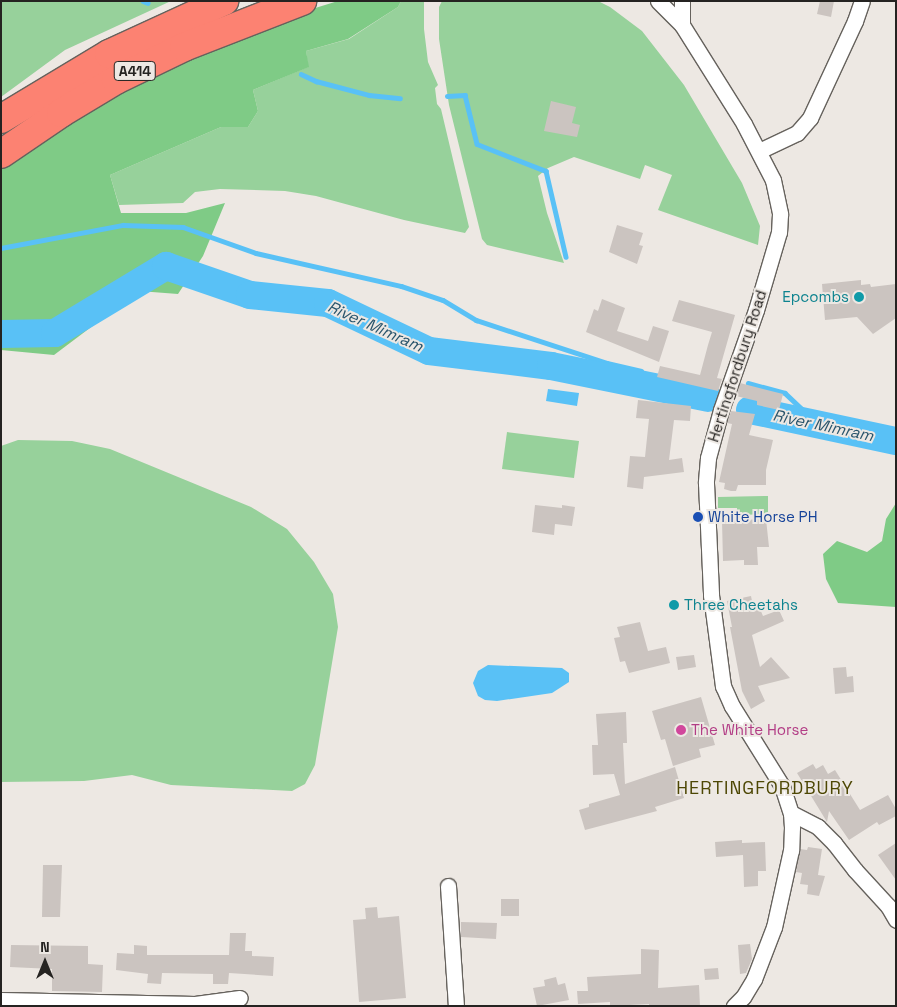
<!DOCTYPE html>
<style>
body{margin:0}
#map{position:relative;width:897px;height:1007px;overflow:hidden;background:#ede8e3;font-family:"Space Grotesk",sans-serif}
div>[style]{position:absolute}
.green>*{inset:0;background:#97d19b}
.forest>*{inset:0;background:#7fcb86}
.water>*{inset:0;background:#59c1f6}
.stream>*{height:4.5px;margin:-2.25px;padding:0 2.25px;transform-origin:2.25px;border-radius:2.25px;background:#59c1f6}
.river>*{height:28px;margin:-14px;padding:0 14px;transform-origin:14px;border-radius:14px;background:#59c1f6}
.building>*{inset:0;background:#cbc4c0}
.roads{filter:drop-shadow(1px 0 #66625d) drop-shadow(-1px 0 #66625d) drop-shadow(0 1px #66625d) drop-shadow(0 -1px #66625d)}
.street>*{height:15px;margin:-7.5px;padding:0 7.5px;transform-origin:7.5px;border-radius:7.5px;background:#fff}
.highway>*{height:28px;margin:-14px;padding:0 14px;transform-origin:14px;border-radius:14px;background:#fc8272}
.dots>*{width:14px;height:14px;translate:-50% -50%;box-sizing:border-box;border:2px solid #ede8e3;border-radius:50%}
span{translate:-50% -50%;white-space:nowrap;text-align:center;line-height:1.15;-webkit-text-stroke:4px #ede8e3;paint-order:stroke}
.shield-label span{padding:1px 4px;background:#ede8e3;border:1px solid;border-radius:4px;-webkit-text-stroke-width:0}
.shield-label{font-size:14px;color:#252321;font-weight:700}
.culture-label{font-size:15px;color:#0d838f}
.right{translate:-100% -50%;text-align:right}
.left{translate:0 -50%;text-align:left}
.street-label{font-size:15px;color:#252321}
.transit-label{font-size:15px;color:#164399}
.hotel-label{font-size:15px;color:#b23c85}
.water-label{font-size:16px;color:#2a556c;font-style:italic}
.quarter-label{font-size:18px;color:#4d4704;letter-spacing:1px}
.frame{position:absolute;inset:0;border:2px solid #252321;pointer-events:none}
.north{position:absolute;left:20px;top:937px;width:50px;height:50px;-webkit-text-stroke:4px #ede8e3;paint-order:stroke;rotate:0deg;font-size:14px;font-weight:700;line-height:20px;text-align:center;color:#252321}
.north::after{content:'';display:block;margin:auto;width:18px;height:22px;background:#252321;clip-path:polygon(50% 0,100% 100%,50% 72%,0 100%)}
</style>
<div id="map">
<div class="green">
<div style="clip-path:polygon(1px 1px,171px 1px,65px 50px,1px 97px)"></div>
<div style="clip-path:polygon(401px 1px,424px 1px,424px 29px,428px 62px,438px 85px,435px 88px,437px 104px,441px 109px,469px 227px,465px 233px,404px 220px,316px 196px,285px 191px,220px 189px,195px 192px,183px 203px,119px 205px,110px 175px,221px 127px,248px 127px,258px 111px,253px 90px,308px 67px,306px 51px,349px 39px,398px 7px)"></div>
<div style="clip-path:polygon(442px 1px,598px 1px,610px 7px,642px 31px,684px 85px,742px 183px,760px 226px,758px 245px,658px 210px,672px 175px,645px 165px,640px 179px,574px 157px,548px 168px,538px 176px,547px 213px,564px 263px,487px 245px,482px 239px,449px 105px,439px 39px,439px 7px)"></div>
<div style="clip-path:polygon(507px 432px,579px 441px,574px 478px,502px 469px)"></div>
<div style="clip-path:polygon(18px 440px,72px 441px,110px 449px,251px 507px,287px 529px,314px 562px,333px 594px,338px 627px,315px 765px,305px 784px,292px 791px,171px 785px,132px 775px,84px 781px,1px 782px,1px 446px)"></div>
<div style="clip-path:polygon(768px 496px,768px 514px,737px 515px,737px 508px,718px 508px,718px 497px)"></div>
</div>
<div class="forest">
<div style="clip-path:polygon(338px 1px,401px 1px,398px 7px,348px 39px,306px 51px,309px 67px,253px 90px,258px 111px,248px 127px,221px 127px,110px 175px,121px 213px,186px 213px,225px 203px,203px 256px,178px 294px,139px 291px,54px 355px,1px 350px,1px 168px,78px 117px,174px 62px,286px 17px)"></div>
<div style="clip-path:polygon(896px 503px,896px 607px,838px 603px,826px 579px,823px 554px,837px 541px,867px 552px,882px 541px,886px 519px)"></div>
</div>
<div class="water">
<div style="clip-path:polygon(548px 389px,579px 393px,577px 406px,546px 401px)"></div>
<div style="clip-path:polygon(488px 665px,562px 668px,569px 673px,569px 682px,552px 693px,497px 701px,485px 700px,478px 696px,473px 683px,478px 671px)"></div>
</div>
<div class="stream">
<div style="left:143px;top:1px;width:5px;rotate:22deg"></div>
<div style="left:301px;top:74px;width:17px;rotate:25deg"></div>
<div style="left:316px;top:81px;width:55px;rotate:14.8deg"></div>
<div style="left:369px;top:95px;width:31px;rotate:6deg"></div>
<div style="left:447px;top:96px;width:18px;rotate:-3deg"></div>
<div style="left:465px;top:95px;width:50px;rotate:76.2deg"></div>
<div style="left:477px;top:144px;width:74px;rotate:21.4deg"></div>
<div style="left:546px;top:171px;width:88px;rotate:76.9deg"></div>
<div style="left:1px;top:248px;width:124px;rotate:-10.7deg"></div>
<div style="left:123px;top:225px;width:60px;rotate:1.9deg"></div>
<div style="left:183px;top:227px;width:77px;rotate:19.6deg"></div>
<div style="left:256px;top:253px;width:149px;rotate:12.8deg"></div>
<div style="left:401px;top:286px;width:44px;rotate:18.4deg"></div>
<div style="left:443px;top:300px;width:39px;rotate:31deg"></div>
<div style="left:476px;top:320px;width:138px;rotate:18.2deg"></div>
<div style="left:607px;top:363px;width:35px;rotate:13deg"></div>
<div style="left:748px;top:383px;width:38px;rotate:15deg"></div>
<div style="left:785px;top:393px;width:47px;rotate:43.3deg"></div>
</div>
<div class="river">
<div style="left:1px;top:334px;width:54px;rotate:-1.1deg"></div>
<div style="left:55px;top:333px;width:130px;rotate:-31.1deg"></div>
<div style="left:166px;top:266px;width:89px;rotate:19deg"></div>
<div style="left:250px;top:295px;width:78px;rotate:5.9deg"></div>
<div style="left:328px;top:303px;width:112px;rotate:25.4deg"></div>
<div style="left:429px;top:351px;width:123px;rotate:7deg"></div>
<div style="left:551px;top:366px;width:160px;rotate:11.5deg"></div>
<div style="left:750px;top:410px;width:149px;rotate:12deg"></div>
</div>
<div class="building">
<div style="clip-path:polygon(820px 1px,834px 1px,831px 17px,817px 14px)"></div>
<div style="clip-path:polygon(551px 101px,576px 107px,572px 123px,580px 125px,577px 137px,544px 131px)"></div>
<div style="clip-path:polygon(617px 225px,643px 233px,639px 245px,643px 246px,637px 264px,609px 252px)"></div>
<div style="clip-path:polygon(861px 280px,861px 285px,870px 284px,871px 287px,896px 284px,896px 318px,873px 334px,857px 317px,825px 320px,822px 284px)"></div>
<div style="clip-path:polygon(602px 299px,625px 308px,617px 331px,648px 341px,653px 326px,669px 331px,659px 362px,586px 332px,594px 309px,598px 311px)"></div>
<div style="clip-path:polygon(679px 300px,735px 315px,717px 378px,722px 379px,718px 391px,657px 377px,660px 366px,700px 375px,708px 345px,712px 332px,672px 321px)"></div>
<div style="clip-path:polygon(740px 383px,783px 394px,779px 410px,757px 405px,757px 401px,736px 396px)"></div>
<div style="clip-path:polygon(638px 400px,691px 406px,690px 421px,674px 420px,669px 460px,682px 458px,684px 472px,644px 477px,643px 489px,627px 487px,630px 456px,645px 457px,649px 419px,636px 418px)"></div>
<div style="clip-path:polygon(731px 411px,755px 414px,749px 435px,773px 440px,766px 470px,766px 485px,738px 485px,736px 491px,731px 491px,724px 489px,725px 483px,719px 482px,732px 424px,727px 423px)"></div>
<div style="clip-path:polygon(535px 505px,562px 508px,562px 505px,575px 507px,572px 526px,555px 524px,554px 535px,532px 532px)"></div>
<div style="clip-path:polygon(766px 519px,769px 547px,757px 547px,758px 565px,744px 565px,744px 560px,723px 561px,722px 521px)"></div>
<div style="clip-path:polygon(751px 596px,754px 611px,760px 609px,763px 616px,779px 610px,784px 621px,752px 635px,760px 667px,771px 657px,790px 678px,758px 686px,765px 701px,751px 709px,742px 691px,730px 627px,732px 627px,727px 601px)"></div>
<div style="clip-path:polygon(640px 622px,648px 651px,666px 647px,670px 663px,629px 673px,625px 661px,620px 662px,614px 638px,620px 637px,617px 627px)"></div>
<div style="clip-path:polygon(694px 655px,696px 667px,678px 670px,676px 657px)"></div>
<div style="clip-path:polygon(846px 667px,847px 677px,853px 676px,854px 692px,835px 694px,833px 668px)"></div>
<div style="clip-path:polygon(701px 697px,715px 745px,699px 749px,701px 757px,673px 766px,665px 739px,661px 740px,652px 711px)"></div>
<div style="clip-path:polygon(626px 712px,627px 743px,623px 743px,625px 784px,675px 767px,684px 798px,655px 807px,657px 811px,585px 830px,579px 810px,589px 807px,589px 804px,620px 795px,614px 774px,593px 775px,592px 745px,598px 745px,596px 714px)"></div>
<div style="clip-path:polygon(813px 764px,816px 769px,823px 765px,828px 774px,835px 770px,860px 810px,888px 795px,896px 809px,896px 816px,879px 825px,877px 822px,849px 840px,829px 811px,827px 822px,797px 773px)"></div>
<div style="clip-path:polygon(742px 840px,742px 843px,765px 842px,766px 871px,758px 871px,758px 886px,744px 887px,743px 855px,716px 857px,715px 842px)"></div>
<div style="clip-path:polygon(896px 843px,896px 880px,878px 855px)"></div>
<div style="clip-path:polygon(808px 847px,822px 849px,818px 875px,825px 876px,819px 896px,807px 894px,808px 885px,800px 884px,802px 873px,796px 872px,800px 849px,807px 850px)"></div>
<div style="clip-path:polygon(43px 865px,62px 865px,60px 917px,42px 917px)"></div>
<div style="clip-path:polygon(501px 899px,519px 899px,519px 916px,501px 916px)"></div>
<div style="clip-path:polygon(377px 907px,378px 918px,399px 916px,406px 998px,359px 1002px,353px 920px,366px 919px,365px 908px)"></div>
<div style="clip-path:polygon(461px 922px,497px 923px,496px 939px,461px 937px)"></div>
<div style="clip-path:polygon(230px 933px,246px 933px,245px 951px,252px 951px,252px 956px,274px 957px,273px 976px,229px 973px,228px 984px,213px 984px,213px 974px,162px 973px,161px 984px,147px 983px,148px 974px,116px 970px,117px 953px,134px 954px,134px 945px,147px 946px,147px 955px,229px 955px)"></div>
<div style="clip-path:polygon(750px 944px,752px 959px,746px 973px,740px 974px,738px 945px)"></div>
<div style="clip-path:polygon(11px 945px,88px 946px,88px 964px,103px 965px,102px 992px,52px 991px,52px 969px,10px 967px)"></div>
<div style="clip-path:polygon(641px 949px,659px 950px,658px 988px,699px 985px,700px 1006px,649px 1006px,649px 1004px,610px 1006px,610px 1002px,578px 1004px,577px 991px,588px 991px,587px 977px,641px 974px)"></div>
<div style="clip-path:polygon(718px 968px,719px 979px,705px 980px,704px 969px)"></div>
<div style="clip-path:polygon(556px 977px,558px 985px,565px 983px,569px 1000px,537px 1006px,533px 988px,545px 986px,544px 980px)"></div>
</div>
<div class="roads">
<div class="street">
<div style="left:658px;top:1px;width:34px;rotate:45deg"></div>
<div style="left:682px;top:25px;width:117px;rotate:57.9deg"></div>
<div style="left:744px;top:124px;width:63px;rotate:62.6deg"></div>
<div style="left:773px;top:180px;width:35px;rotate:78deg"></div>
<div style="left:780px;top:214px;width:18px;rotate:93deg"></div>
<div style="left:779px;top:232px;width:81px;rotate:106.4deg"></div>
<div style="left:756px;top:310px;width:106px;rotate:109.3deg"></div>
<div style="left:721px;top:410px;width:50px;rotate:105.2deg"></div>
<div style="left:708px;top:458px;width:25px;rotate:95deg"></div>
<div style="left:706px;top:483px;width:112px;rotate:87.4deg"></div>
<div style="left:711px;top:595px;width:92px;rotate:82.5deg"></div>
<div style="left:723px;top:686px;width:22px;rotate:66deg"></div>
<div style="left:732px;top:706px;width:94px;rotate:58deg"></div>
<div style="left:782px;top:786px;width:28px;rotate:72deg"></div>
<div style="left:791px;top:813px;width:14px;rotate:86deg"></div>
<div style="left:792px;top:827px;width:23px;rotate:92deg"></div>
<div style="left:791px;top:850px;width:79px;rotate:102.4deg"></div>
<div style="left:774px;top:927px;width:56px;rotate:111deg"></div>
<div style="left:754px;top:979px;width:21px;rotate:121deg"></div>
<div style="left:743px;top:997px;width:13px;rotate:135deg"></div>
<div style="left:682px;top:1px;width:24px;rotate:90deg"></div>
<div style="left:759px;top:151px;width:42px;rotate:-25.3deg"></div>
<div style="left:797px;top:133px;width:20px;rotate:-49deg"></div>
<div style="left:810px;top:118px;width:107px;rotate:-65.1deg"></div>
<div style="left:855px;top:21px;width:21px;rotate:-71deg"></div>
<div style="left:791px;top:813px;width:30px;rotate:27deg"></div>
<div style="left:818px;top:827px;width:23px;rotate:45deg"></div>
<div style="left:834px;top:843px;width:34px;rotate:52deg"></div>
<div style="left:855px;top:870px;width:49px;rotate:47.5deg"></div>
<div style="left:888px;top:906px;width:16px;rotate:60deg"></div>
<div style="left:448px;top:886px;width:120px;rotate:86.2deg"></div>
<div style="left:1px;top:1000px;width:194px;rotate:1.2deg"></div>
<div style="left:195px;top:1004px;width:45px;rotate:-7.6deg"></div>
</div>
<div class="highway">
<div style="left:1px;top:119px;width:126px;rotate:-31deg"></div>
<div style="left:109px;top:54px;width:127px;rotate:-24.7deg"></div>
<div style="left:1px;top:154px;width:73px;rotate:-34.3deg"></div>
<div style="left:61px;top:113px;width:64px;rotate:-31deg"></div>
<div style="left:116px;top:80px;width:76px;rotate:-25.9deg"></div>
<div style="left:184px;top:47px;width:127px;rotate:-21.3deg"></div>
</div>
</div>
<div class="dots">
<div style="left:859px;top:297px;background:#0f9aa8"></div>
<div style="left:698px;top:517px;background:#1a4fb4"></div>
<div style="left:674px;top:605px;background:#0f9aa8"></div>
<div style="left:681px;top:730px;background:#d1479c"></div>
</div>
<div class="shield-label">
<span style="left:135px;top:71px">A414</span>
</div>
<div class="culture-label">
<span class="right" style="left:849px;top:297px">Epcombs</span>
<span class="left" style="left:684px;top:605px">Three Cheetahs</span>
</div>
<div class="street-label">
<span style="left:737px;top:366px;rotate:-72deg">Hertingfordbury Road</span>
</div>
<div class="transit-label">
<span class="left" style="left:708px;top:517px">White Horse PH</span>
</div>
<div class="hotel-label">
<span class="left" style="left:691px;top:730px">The White Horse</span>
</div>
<div class="water-label">
<span style="left:375px;top:327px;rotate:24deg">River Mimram</span>
<span style="left:823px;top:426px;rotate:12deg">River Mimram</span>
</div>
<div class="quarter-label">
<span style="left:765px;top:788px">HERTINGFORDBURY</span>
</div>
<div class="frame"></div>
<div class="north">N</div>
</div>
